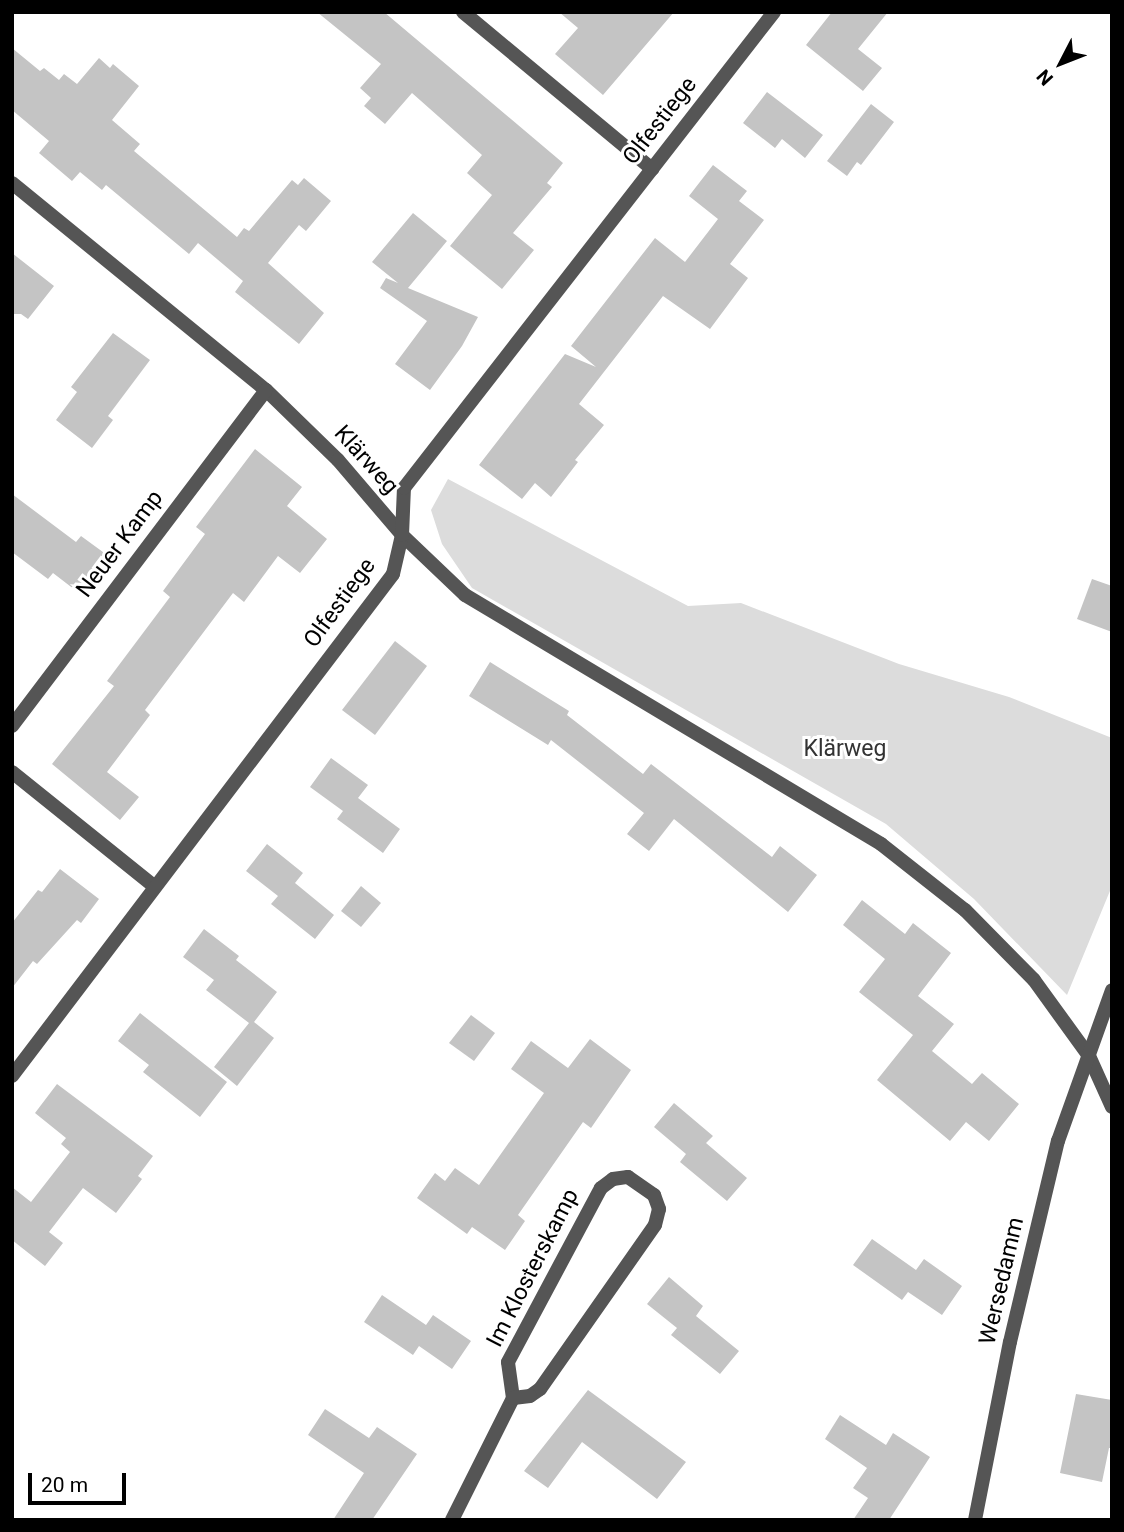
<!DOCTYPE html>
<meta charset="utf-8">
<style>
body{margin:0}
#map{position:relative;width:1124px;height:1532px;overflow:hidden;background:#fff;font-family:Roboto,sans-serif}
div>[style]{position:absolute}
.green>*{inset:0;background:#dcdcdc}
.building>*{inset:0;background:#c4c4c4}
.lane>*{height:14px;margin:-7px;padding:0 7px;transform-origin:7px;border-radius:7px;background:#555}
.street>*{height:14px;margin:-7px;padding:0 7px;transform-origin:7px;border-radius:7px;background:#555}
span{translate:-50% -50%;white-space:nowrap;text-align:center;line-height:1.15;-webkit-text-stroke:6px #fff;paint-order:stroke}
.street-label{font-size:23px;color:#000}
.park-label{font-size:23px;color:#333}
.frame{position:absolute;inset:0;border:14px solid #000;pointer-events:none}
.north{position:absolute;left:1026px;top:28px;width:70px;height:70px;-webkit-text-stroke:5px #fff;paint-order:stroke;rotate:228deg;font-size:19px;font-weight:700;line-height:28px;text-align:center;color:#000}
.north::after{content:'';display:block;margin:auto;width:24px;height:32px;background:#000;clip-path:polygon(50% 0,100% 100%,50% 72%,0 100%)}
.scale{position:absolute;left:28px;top:1473px;width:98px;height:32px;box-sizing:border-box;border:4px solid #000;border-top:0;padding-left:9px;font-size:21px;line-height:24px;white-space:nowrap;color:#000;-webkit-text-stroke:5px #fff;paint-order:stroke}
</style>
<div id="map">
<div class="green">
<div style="clip-path:polygon(448px 479px,688px 606px,741px 603px,899px 664px,1009px 697px,1112px 738px,1112px 886px,1067px 995px,974px 899px,886px 824px,472px 588px,442px 544px,431px 510px)"></div>
</div>
<div class="building">
<div style="clip-path:polygon(317px 12px,384px 12px,563px 163px,547px 183px,552px 187px,513px 233px,534px 250px,502px 289px,450px 246px,492px 195px,467px 173px,482px 155px,412px 93px,385px 124px,364px 106px,371px 98px,360px 88px,381px 64px)"></div>
<div style="clip-path:polygon(559px 12px,674px 12px,603px 95px,555px 54px,578px 28px)"></div>
<div style="clip-path:polygon(832px 12px,888px 12px,858px 49px,882px 68px,863px 91px,806px 45px)"></div>
<div style="clip-path:polygon(12px 48px,40px 71px,44px 68px,59px 80px,64px 74px,77px 84px,99px 58px,110px 68px,113px 64px,139px 86px,112px 120px,140px 144px,134px 151px,237px 237px,244px 228px,249px 231px,292px 180px,298px 185px,304px 178px,331px 201px,306px 231px,299px 225px,268px 263px,324px 313px,299px 344px,235px 292px,243px 281px,198px 243px,189px 254px,106px 185px,102px 190px,80px 172px,72px 181px,39px 153px,49px 141px,12px 110px)"></div>
<div style="clip-path:polygon(767px 92px,823px 135px,805px 158px,782px 139px,775px 148px,743px 123px)"></div>
<div style="clip-path:polygon(871px 104px,894px 122px,861px 165px,857px 162px,847px 176px,827px 161px)"></div>
<div style="clip-path:polygon(713px 165px,747px 191px,739px 201px,764px 220px,730px 264px,748px 278px,710px 329px,663px 296px,579px 404px,604px 425px,575px 460px,578px 462px,551px 497px,535px 483px,522px 499px,479px 465px,565px 354px,596px 367px,571px 346px,655px 238px,685px 262px,718px 219px,689px 196px)"></div>
<div style="clip-path:polygon(413px 213px,447px 241px,408px 288px,478px 317px,462px 346px,430px 390px,395px 364px,427px 321px,380px 288px,386px 278px,398px 283px,372px 262px)"></div>
<div style="clip-path:polygon(12px 253px,54px 286px,28px 319px,21px 314px,14px 314px)"></div>
<div style="clip-path:polygon(113px 333px,150px 360px,108px 416px,113px 420px,92px 448px,56px 420px,77px 392px,71px 387px)"></div>
<div style="clip-path:polygon(255px 449px,302px 487px,287px 506px,327px 539px,300px 573px,278px 556px,244px 602px,233px 593px,145px 710px,150px 715px,107px 772px,139px 797px,120px 820px,52px 764px,114px 686px,107px 681px,170px 597px,163px 591px,205px 534px,196px 527px)"></div>
<div style="clip-path:polygon(12px 494px,76px 542px,81px 536px,107px 555px,79px 593px,53px 573px,48px 579px,12px 552px)"></div>
<div style="clip-path:polygon(1092px 579px,1112px 586px,1112px 632px,1077px 619px)"></div>
<div style="clip-path:polygon(395px 641px,427px 666px,375px 735px,342px 710px)"></div>
<div style="clip-path:polygon(490px 662px,569px 711px,567px 715px,643px 774px,651px 764px,772px 857px,780px 846px,817px 875px,788px 912px,674px 819px,649px 851px,627px 834px,644px 813px,551px 740px,548px 745px,469px 696px)"></div>
<div style="clip-path:polygon(331px 758px,368px 785px,358px 798px,400px 829px,383px 853px,337px 819px,343px 811px,310px 787px)"></div>
<div style="clip-path:polygon(267px 844px,303px 873px,295px 883px,334px 915px,315px 939px,271px 904px,278px 896px,246px 871px)"></div>
<div style="clip-path:polygon(60px 869px,99px 899px,81px 923px,77px 920px,37px 964px,33px 961px,12px 988px,12px 923px,38px 890px,42px 892px)"></div>
<div style="clip-path:polygon(361px 886px,381px 903px,361px 927px,341px 911px)"></div>
<div style="clip-path:polygon(862px 900px,905px 934px,913px 923px,951px 953px,918px 996px,954px 1024px,932px 1051px,972px 1084px,982px 1073px,1019px 1104px,989px 1141px,966px 1122px,950px 1141px,877px 1080px,913px 1035px,859px 992px,885px 959px,843px 925px)"></div>
<div style="clip-path:polygon(204px 929px,239px 956px,236px 960px,277px 992px,254px 1022px,274px 1038px,237px 1086px,214px 1067px,249px 1023px,206px 990px,214px 980px,183px 957px)"></div>
<div style="clip-path:polygon(140px 1013px,227px 1082px,200px 1117px,143px 1072px,149px 1065px,118px 1041px)"></div>
<div style="clip-path:polygon(471px 1015px,495px 1033px,474px 1061px,449px 1043px)"></div>
<div style="clip-path:polygon(590px 1039px,631px 1070px,591px 1128px,583px 1122px,518px 1215px,525px 1221px,505px 1250px,472px 1227px,467px 1234px,417px 1198px,435px 1173px,445px 1181px,455px 1168px,479px 1185px,544px 1093px,511px 1069px,531px 1041px,568px 1068px)"></div>
<div style="clip-path:polygon(57px 1084px,153px 1156px,138px 1176px,142px 1179px,116px 1213px,83px 1188px,49px 1232px,63px 1243px,45px 1266px,12px 1240px,12px 1187px,31px 1202px,70px 1152px,61px 1144px,66px 1138px,35px 1113px)"></div>
<div style="clip-path:polygon(674px 1103px,713px 1136px,706px 1143px,747px 1178px,727px 1201px,680px 1162px,686px 1154px,654px 1127px)"></div>
<div style="clip-path:polygon(872px 1239px,916px 1270px,924px 1259px,962px 1286px,942px 1315px,908px 1292px,902px 1300px,853px 1265px)"></div>
<div style="clip-path:polygon(669px 1277px,703px 1306px,696px 1316px,739px 1351px,720px 1374px,671px 1335px,677px 1328px,647px 1304px)"></div>
<div style="clip-path:polygon(382px 1295px,426px 1325px,433px 1315px,471px 1341px,452px 1369px,419px 1346px,413px 1355px,364px 1322px)"></div>
<div style="clip-path:polygon(588px 1390px,686px 1462px,657px 1499px,582px 1442px,548px 1488px,524px 1471px)"></div>
<div style="clip-path:polygon(1076px 1394px,1112px 1400px,1112px 1448px,1109px 1448px,1102px 1482px,1060px 1473px)"></div>
<div style="clip-path:polygon(325px 1409px,369px 1438px,377px 1427px,417px 1454px,372px 1520px,333px 1520px,364px 1473px,308px 1435px)"></div>
<div style="clip-path:polygon(840px 1415px,886px 1445px,893px 1433px,930px 1457px,889px 1520px,853px 1520px,868px 1498px,853px 1488px,867px 1468px,825px 1439px)"></div>
</div>
<div class="lane">
<div style="left:1089px;top:1056px;width:56px;rotate:65.7deg"></div>
</div>
<div class="street">
<div style="left:463px;top:12px;width:246px;rotate:39.7deg"></div>
<div style="left:12px;top:183px;width:328px;rotate:39.2deg"></div>
<div style="left:266px;top:390px;width:100px;rotate:44.2deg"></div>
<div style="left:338px;top:460px;width:99px;rotate:49.5deg"></div>
<div style="left:402px;top:535px;width:87px;rotate:43.6deg"></div>
<div style="left:465px;top:595px;width:485px;rotate:30.9deg"></div>
<div style="left:881px;top:844px;width:107px;rotate:38.2deg"></div>
<div style="left:965px;top:910px;width:98px;rotate:45.4deg"></div>
<div style="left:1034px;top:980px;width:94px;rotate:54.1deg"></div>
<div style="left:12px;top:726px;width:421px;rotate:-52.9deg"></div>
<div style="left:12px;top:772px;width:182px;rotate:38.8deg"></div>
<div style="left:12px;top:1076px;width:630px;rotate:-52.8deg"></div>
<div style="left:393px;top:574px;width:40px;rotate:-77deg"></div>
<div style="left:402px;top:535px;width:47px;rotate:-87.6deg"></div>
<div style="left:404px;top:488px;width:603px;rotate:-52.14deg"></div>
<div style="left:452px;top:1520px;width:136px;rotate:-63.4deg"></div>
<div style="left:513px;top:1398px;width:36px;rotate:-98deg"></div>
<div style="left:508px;top:1362px;width:197px;rotate:-61.9deg"></div>
<div style="left:601px;top:1188px;width:15px;rotate:-37deg"></div>
<div style="left:613px;top:1179px;width:15px;rotate:-8deg"></div>
<div style="left:628px;top:1177px;width:32px;rotate:35deg"></div>
<div style="left:654px;top:1195px;width:15px;rotate:70deg"></div>
<div style="left:659px;top:1209px;width:16px;rotate:104deg"></div>
<div style="left:655px;top:1225px;width:200px;rotate:125deg"></div>
<div style="left:540px;top:1389px;width:12px;rotate:145deg"></div>
<div style="left:530px;top:1396px;width:17px;rotate:173deg"></div>
<div style="left:975px;top:1520px;width:181px;rotate:-78.9deg"></div>
<div style="left:1010px;top:1342px;width:207px;rotate:-76.6deg"></div>
<div style="left:1058px;top:1141px;width:160px;rotate:-70.3deg"></div>
</div>
<div class="street-label">
<span style="left:660px;top:121px;rotate:-52deg">Olfestiege</span>
<span style="left:366px;top:460px;rotate:48deg">Klärweg</span>
<span style="left:120px;top:544px;rotate:-53deg">Neuer Kamp</span>
<span style="left:340px;top:603px;rotate:-54deg">Olfestiege</span>
<span style="left:533px;top:1268px;rotate:-63deg">Im Klosterskamp</span>
<span style="left:1002px;top:1281px;rotate:-77deg">Wersedamm</span>
</div>
<div class="park-label">
<span style="left:845px;top:749px">Klärweg</span>
</div>
<div class="frame"></div>
<div class="north">N</div>
<div class="scale">20 m</div>
</div>
